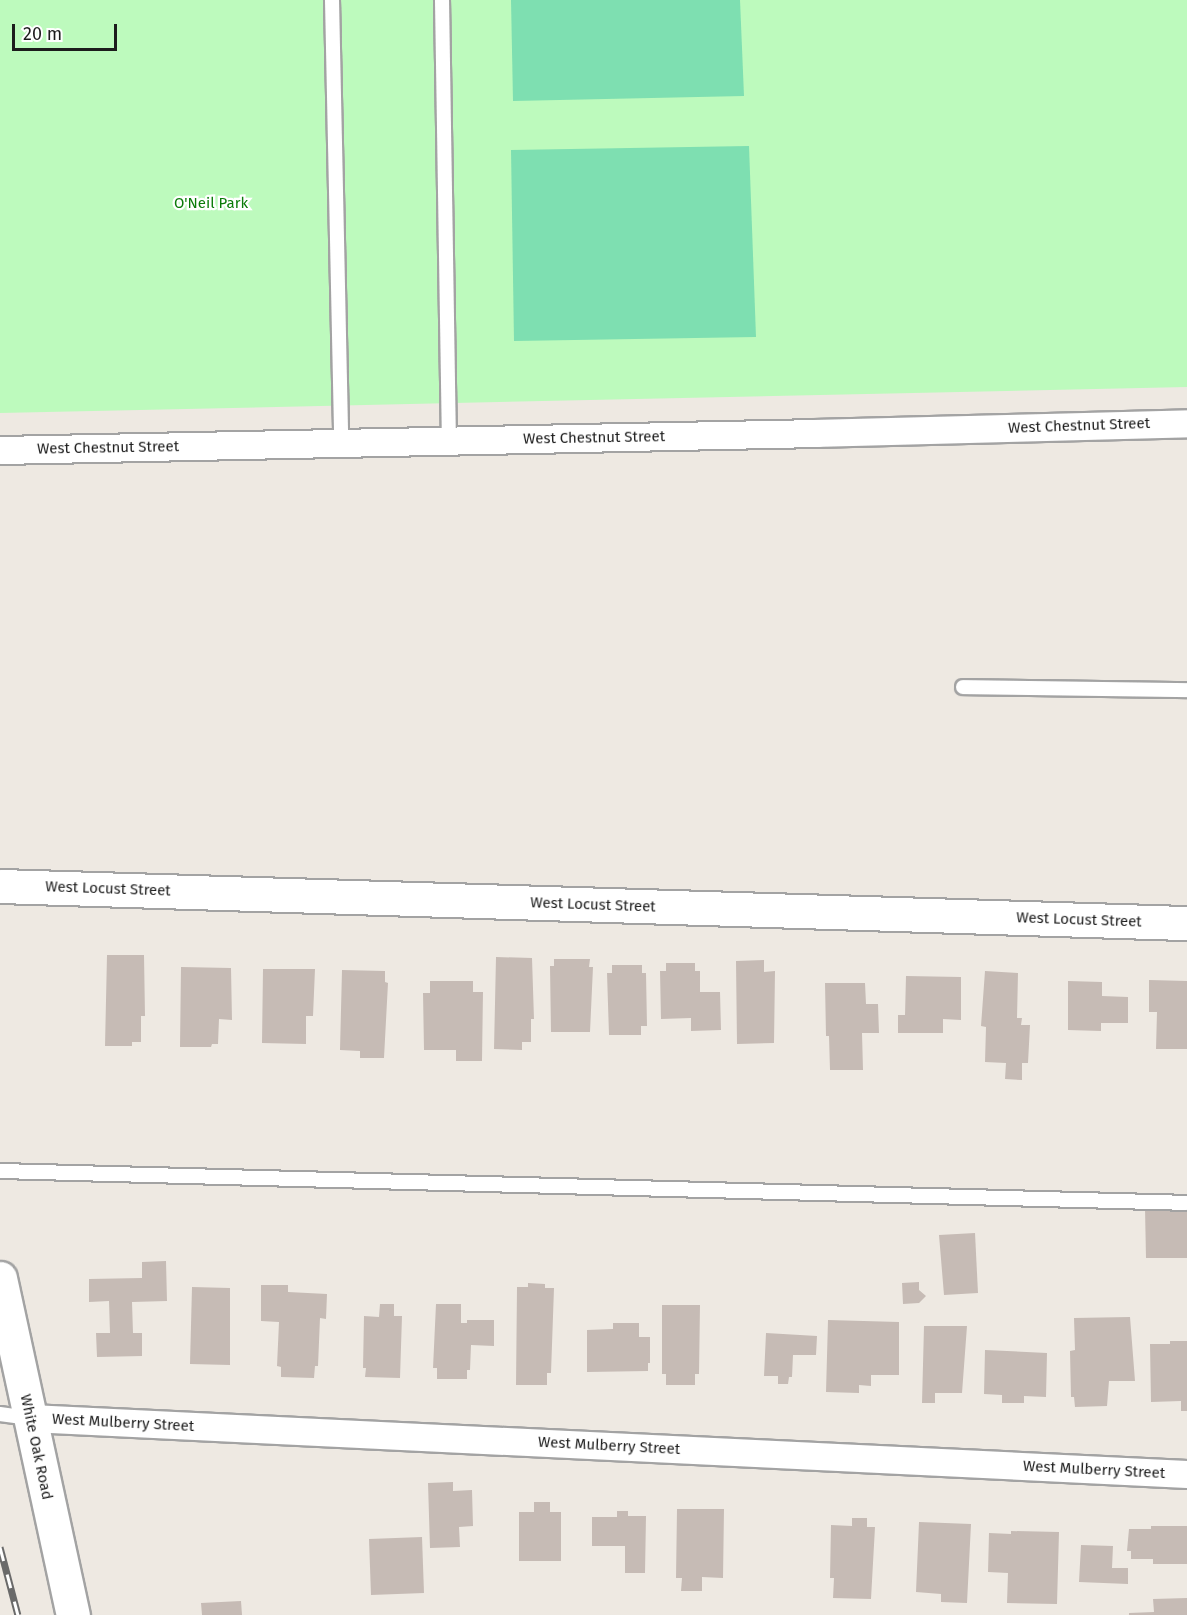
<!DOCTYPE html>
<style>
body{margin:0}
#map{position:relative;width:1187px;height:1615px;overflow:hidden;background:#eee9e2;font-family:"Fira Sans",sans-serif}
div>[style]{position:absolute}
.park>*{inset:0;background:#bdfabd}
.pitch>*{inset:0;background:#7edfb1}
.building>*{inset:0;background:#c6bbb5}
.roads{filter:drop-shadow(2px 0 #a3a3a3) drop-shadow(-2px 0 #a3a3a3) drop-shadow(0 2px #a3a3a3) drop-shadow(0 -2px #a3a3a3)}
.service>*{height:14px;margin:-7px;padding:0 7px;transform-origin:7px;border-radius:7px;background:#fff}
.minor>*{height:27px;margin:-13.5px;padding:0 13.5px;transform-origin:13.5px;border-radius:13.5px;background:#fff}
.tertiary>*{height:33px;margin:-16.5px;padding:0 16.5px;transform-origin:16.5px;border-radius:16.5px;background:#fff}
.rail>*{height:7px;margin-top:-3.5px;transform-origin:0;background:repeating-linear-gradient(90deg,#fff 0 14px,#6a6a6a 0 28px);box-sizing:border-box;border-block:2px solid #6a6a6a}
span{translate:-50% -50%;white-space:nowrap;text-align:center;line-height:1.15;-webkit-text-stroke:4.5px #fff;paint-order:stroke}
.park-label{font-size:15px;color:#0a7b09}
.street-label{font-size:15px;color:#1c1c1c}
.scale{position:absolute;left:12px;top:24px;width:105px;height:27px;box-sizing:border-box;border:3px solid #1c1c1c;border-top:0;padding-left:8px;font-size:18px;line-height:21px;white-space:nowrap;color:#1c1c1c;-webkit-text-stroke:4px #fff;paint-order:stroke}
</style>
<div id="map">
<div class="park">
<div style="clip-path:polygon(0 0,1187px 0,1187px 387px,0 413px)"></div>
</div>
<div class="pitch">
<div style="clip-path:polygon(511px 0,740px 0,744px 96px,513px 101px)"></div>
<div style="clip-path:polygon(749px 146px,756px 337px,514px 341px,511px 150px)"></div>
</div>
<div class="building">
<div style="clip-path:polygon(107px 955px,144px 955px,145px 1016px,141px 1016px,141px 1042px,132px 1042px,132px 1046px,105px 1046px)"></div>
<div style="clip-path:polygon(496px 957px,532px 958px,534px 1019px,531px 1019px,531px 1042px,522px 1042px,522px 1050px,494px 1049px)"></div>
<div style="clip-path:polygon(554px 959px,590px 959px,589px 967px,593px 967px,590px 1032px,551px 1032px,550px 966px,554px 966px)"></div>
<div style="clip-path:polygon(764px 960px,764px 972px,775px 971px,774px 1043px,737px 1044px,736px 961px)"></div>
<div style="clip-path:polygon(666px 963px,695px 963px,695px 971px,700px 971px,700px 992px,720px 992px,721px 1030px,691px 1031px,691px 1018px,661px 1019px,660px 971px,666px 971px)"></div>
<div style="clip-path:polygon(612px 965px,642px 965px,642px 973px,646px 973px,647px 1026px,641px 1026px,641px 1035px,609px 1035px,607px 973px,612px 973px)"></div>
<div style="clip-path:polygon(181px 967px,231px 968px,232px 1020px,219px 1019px,218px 1044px,212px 1044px,211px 1047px,180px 1047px)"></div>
<div style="clip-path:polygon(263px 969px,315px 969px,313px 1016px,306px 1016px,306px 1044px,262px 1043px)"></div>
<div style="clip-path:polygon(342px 970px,385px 971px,385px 982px,388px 983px,384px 1058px,360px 1058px,360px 1051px,340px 1050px)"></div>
<div style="clip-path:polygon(985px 971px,1018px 973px,1017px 1018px,1022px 1018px,1021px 1025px,1030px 1025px,1028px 1063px,1022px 1063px,1022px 1080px,1005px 1079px,1006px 1063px,985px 1062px,986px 1027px,981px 1026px)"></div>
<div style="clip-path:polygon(906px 976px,961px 977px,961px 1020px,943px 1019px,943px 1033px,898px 1033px,898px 1015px,905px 1015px)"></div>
<div style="clip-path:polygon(1149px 980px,1187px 981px,1187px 1049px,1156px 1049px,1157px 1012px,1149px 1012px)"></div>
<div style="clip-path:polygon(430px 981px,473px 981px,473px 992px,483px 992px,482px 1061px,456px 1061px,456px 1050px,424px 1050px,423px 993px,430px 993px)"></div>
<div style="clip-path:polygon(1068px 981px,1102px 982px,1102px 996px,1128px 997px,1128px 1023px,1101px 1023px,1101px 1031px,1068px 1030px)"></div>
<div style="clip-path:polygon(825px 983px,865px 983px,866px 1004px,878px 1004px,879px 1033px,862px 1033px,863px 1070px,830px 1070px,829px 1036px,826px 1036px)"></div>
<div style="clip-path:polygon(1145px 1208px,1187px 1208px,1187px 1258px,1146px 1258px)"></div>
<div style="clip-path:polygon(975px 1233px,978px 1293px,944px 1295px,939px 1235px)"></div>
<div style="clip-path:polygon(166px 1261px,167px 1301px,132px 1302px,133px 1333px,142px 1333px,142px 1356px,97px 1357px,96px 1333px,110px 1333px,109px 1301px,89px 1302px,89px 1279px,142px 1278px,142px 1262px)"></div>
<div style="clip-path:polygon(919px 1282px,919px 1290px,926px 1296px,919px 1303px,903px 1304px,902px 1283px)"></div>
<div style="clip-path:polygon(528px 1283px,545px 1284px,545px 1288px,554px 1288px,551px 1373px,547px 1373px,547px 1385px,516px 1385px,517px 1287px,528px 1287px)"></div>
<div style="clip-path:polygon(261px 1285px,288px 1285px,288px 1292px,327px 1294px,326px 1319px,320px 1318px,318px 1366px,315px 1366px,314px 1378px,281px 1377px,281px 1367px,277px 1366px,279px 1322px,261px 1321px)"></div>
<div style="clip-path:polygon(192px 1287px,230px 1288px,230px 1365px,190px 1364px)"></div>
<div style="clip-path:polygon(380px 1304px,394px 1304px,394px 1316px,402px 1316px,400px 1378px,365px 1377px,366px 1368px,363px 1368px,364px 1316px,379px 1317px)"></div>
<div style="clip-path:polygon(436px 1304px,461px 1304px,461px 1323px,467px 1323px,467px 1320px,494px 1320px,494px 1346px,471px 1345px,470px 1370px,467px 1370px,467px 1379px,437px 1379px,437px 1368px,433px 1368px)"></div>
<div style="clip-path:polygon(662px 1305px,700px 1305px,699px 1374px,695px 1374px,695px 1385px,666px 1385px,666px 1374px,662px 1374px)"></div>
<div style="clip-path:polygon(1130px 1317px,1135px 1381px,1109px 1381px,1107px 1406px,1075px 1407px,1074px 1397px,1071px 1397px,1070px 1351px,1075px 1350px,1074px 1318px)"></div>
<div style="clip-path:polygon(828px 1320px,899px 1322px,899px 1375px,871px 1375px,871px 1386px,859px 1385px,859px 1393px,826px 1392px)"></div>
<div style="clip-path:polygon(613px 1323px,639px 1323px,639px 1337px,650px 1337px,650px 1363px,648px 1363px,648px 1371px,587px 1372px,587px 1330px,613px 1329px)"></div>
<div style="clip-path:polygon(924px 1326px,967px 1326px,962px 1393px,935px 1393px,935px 1403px,922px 1403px)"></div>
<div style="clip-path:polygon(766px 1333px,817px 1336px,816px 1355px,793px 1355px,792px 1377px,789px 1377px,788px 1384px,778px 1384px,778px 1376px,764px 1376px)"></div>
<div style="clip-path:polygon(1170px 1341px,1187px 1341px,1187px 1411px,1181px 1411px,1181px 1401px,1151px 1402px,1150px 1344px,1170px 1344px)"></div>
<div style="clip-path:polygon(985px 1350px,1047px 1353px,1046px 1397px,1024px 1396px,1024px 1403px,1002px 1403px,1002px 1395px,984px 1394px)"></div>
<div style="clip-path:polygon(453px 1482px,453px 1491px,472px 1490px,473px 1526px,459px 1527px,460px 1547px,430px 1548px,428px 1483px)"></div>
<div style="clip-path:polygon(534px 1502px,550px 1502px,550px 1512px,561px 1512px,561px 1561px,519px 1561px,519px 1512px,534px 1512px)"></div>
<div style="clip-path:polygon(677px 1509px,724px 1509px,723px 1578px,702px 1577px,702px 1591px,681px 1591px,682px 1578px,676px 1578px)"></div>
<div style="clip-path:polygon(617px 1511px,628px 1511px,628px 1516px,646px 1516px,645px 1573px,625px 1573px,625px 1546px,592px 1546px,592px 1517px,617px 1517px)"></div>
<div style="clip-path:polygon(852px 1518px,867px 1518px,867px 1527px,875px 1527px,871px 1599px,833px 1598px,834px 1578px,830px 1578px,831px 1525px,852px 1526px)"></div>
<div style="clip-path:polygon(919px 1522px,971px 1524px,967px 1603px,941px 1602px,941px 1594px,916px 1592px)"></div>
<div style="clip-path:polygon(1151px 1526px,1187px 1526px,1187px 1564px,1153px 1564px,1153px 1559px,1131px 1559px,1131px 1551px,1127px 1551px,1129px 1529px,1151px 1529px)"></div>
<div style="clip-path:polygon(1011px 1531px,1059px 1532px,1057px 1604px,1007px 1603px,1008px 1573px,988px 1572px,989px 1533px,1011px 1534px)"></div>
<div style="clip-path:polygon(422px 1537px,424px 1593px,371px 1595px,369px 1539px)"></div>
<div style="clip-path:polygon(1081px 1545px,1113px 1546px,1112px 1568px,1128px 1568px,1128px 1584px,1079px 1582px)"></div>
<div style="clip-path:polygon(1187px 1598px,1187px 1615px,1129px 1615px,1129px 1613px,1154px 1612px,1153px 1599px)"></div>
<div style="clip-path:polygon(241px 1601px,242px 1615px,202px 1615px,201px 1603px)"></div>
</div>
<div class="roads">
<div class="service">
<div style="left:332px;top:0;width:443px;rotate:88.8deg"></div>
<div style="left:442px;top:0;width:441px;rotate:89.1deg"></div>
<div style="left:963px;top:687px;width:224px;rotate:0.8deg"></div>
<div style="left:0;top:1171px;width:1187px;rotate:1.54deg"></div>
<div style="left:0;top:1414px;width:30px;rotate:8deg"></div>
</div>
<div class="minor">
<div style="left:0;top:450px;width:817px;rotate:-1.19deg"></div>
<div style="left:817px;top:433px;width:370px;rotate:-1.5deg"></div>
<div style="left:30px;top:1418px;width:1158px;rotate:2.77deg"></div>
</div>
<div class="tertiary">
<div style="left:0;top:886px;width:1188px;rotate:1.79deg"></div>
<div style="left:0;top:1278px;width:345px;rotate:77.8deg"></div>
</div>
</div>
<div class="rail">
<div style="left:0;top:1547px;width:70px;rotate:75.2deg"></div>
</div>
<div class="park-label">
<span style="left:211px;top:204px">O'Neil Park</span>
</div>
<div class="street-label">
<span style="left:1079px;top:426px;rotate:-2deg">West Chestnut Street</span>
<span style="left:594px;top:438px;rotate:-1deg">West Chestnut Street</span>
<span style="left:108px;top:448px;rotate:-1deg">West Chestnut Street</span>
<span style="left:108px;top:889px;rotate:2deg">West Locust Street</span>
<span style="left:593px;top:905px;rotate:2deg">West Locust Street</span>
<span style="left:1079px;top:920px;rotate:2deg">West Locust Street</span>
<span style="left:123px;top:1423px;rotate:3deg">West Mulberry Street</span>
<span style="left:609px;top:1446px;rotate:3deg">West Mulberry Street</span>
<span style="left:36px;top:1447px;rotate:78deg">White Oak Road</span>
<span style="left:1094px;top:1470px;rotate:3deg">West Mulberry Street</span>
</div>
<div class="scale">20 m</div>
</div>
